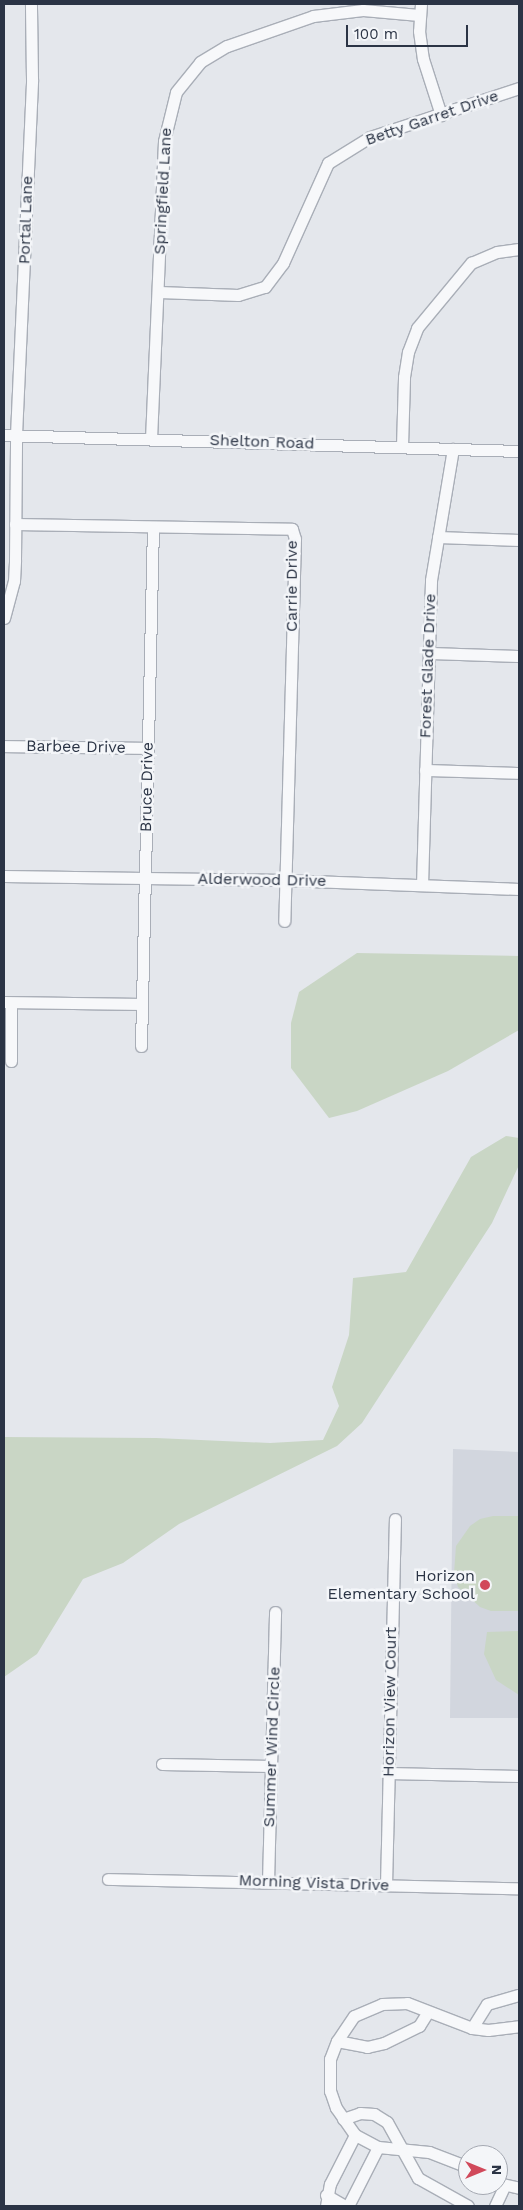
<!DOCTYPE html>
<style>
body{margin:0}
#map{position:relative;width:523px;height:2210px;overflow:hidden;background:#e4e7ec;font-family:"Work Sans",sans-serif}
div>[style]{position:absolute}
.built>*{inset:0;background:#d2d6de}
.green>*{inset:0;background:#c9d6c5}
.roads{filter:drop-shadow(1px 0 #a9aeb7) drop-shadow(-1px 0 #a9aeb7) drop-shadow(0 1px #a9aeb7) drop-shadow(0 -1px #a9aeb7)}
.minor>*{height:11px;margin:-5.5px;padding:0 5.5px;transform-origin:5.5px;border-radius:5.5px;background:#f7f8fa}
.dots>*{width:14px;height:14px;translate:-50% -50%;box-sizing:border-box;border:2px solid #f4f6f9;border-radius:50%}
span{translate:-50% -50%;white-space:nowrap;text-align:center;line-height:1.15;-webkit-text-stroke:5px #f4f6f9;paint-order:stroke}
.street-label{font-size:16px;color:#2b3445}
.poi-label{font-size:16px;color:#2b3445}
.right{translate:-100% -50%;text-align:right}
.frame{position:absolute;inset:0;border:5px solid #2b3445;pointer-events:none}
.north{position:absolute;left:458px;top:2145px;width:50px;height:50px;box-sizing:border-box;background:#f4f6f9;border:1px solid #a4a8b1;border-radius:50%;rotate:90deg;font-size:14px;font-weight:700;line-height:20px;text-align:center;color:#2b3445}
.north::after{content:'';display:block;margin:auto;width:18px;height:22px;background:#d1495b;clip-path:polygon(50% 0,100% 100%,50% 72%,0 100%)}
.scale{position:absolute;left:346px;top:25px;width:122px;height:22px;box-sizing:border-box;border:2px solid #2b3445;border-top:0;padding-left:6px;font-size:15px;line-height:18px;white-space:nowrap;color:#2b3445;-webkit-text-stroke:4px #f4f6f9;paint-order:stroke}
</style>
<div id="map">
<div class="built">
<div style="clip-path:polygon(453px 1449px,519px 1452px,519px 1718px,450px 1718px)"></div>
</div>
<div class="green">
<div style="clip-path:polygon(357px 953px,519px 956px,519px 1030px,448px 1071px,357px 1111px,329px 1118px,291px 1068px,291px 1023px,299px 992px)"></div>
<div style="clip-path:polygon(506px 1136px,519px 1138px,519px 1165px,492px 1223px,362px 1423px,337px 1446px,179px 1524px,123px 1563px,83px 1579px,37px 1654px,4px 1677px,4px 1437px,156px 1438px,270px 1443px,323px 1440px,339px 1406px,332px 1387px,349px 1335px,353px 1278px,406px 1272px,471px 1157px)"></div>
<div style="clip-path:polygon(493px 1516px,519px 1516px,519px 1611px,491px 1611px,480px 1607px,458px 1587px,454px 1573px,456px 1546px,470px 1526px,480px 1519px)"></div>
<div style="clip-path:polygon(519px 1631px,519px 1695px,496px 1680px,484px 1654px,487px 1632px)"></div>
</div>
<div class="roads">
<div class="minor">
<div style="left:421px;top:4px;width:27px;rotate:94deg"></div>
<div style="left:419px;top:31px;width:28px;rotate:82deg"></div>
<div style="left:423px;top:59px;width:59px;rotate:72.2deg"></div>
<div style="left:159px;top:292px;width:79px;rotate:2.2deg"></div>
<div style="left:238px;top:295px;width:28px;rotate:-17deg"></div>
<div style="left:265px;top:287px;width:30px;rotate:-53deg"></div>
<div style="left:283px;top:263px;width:110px;rotate:-65.8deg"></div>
<div style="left:328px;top:163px;width:49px;rotate:-31.8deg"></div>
<div style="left:370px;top:137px;width:157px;rotate:-18.2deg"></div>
<div style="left:4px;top:435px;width:515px;rotate:1.78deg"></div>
<div style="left:151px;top:439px;width:298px;rotate:-87.5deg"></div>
<div style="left:164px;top:141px;width:50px;rotate:-76.2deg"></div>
<div style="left:176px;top:92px;width:38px;rotate:-51deg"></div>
<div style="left:200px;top:62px;width:31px;rotate:-31deg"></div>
<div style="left:227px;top:46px;width:91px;rotate:-19.2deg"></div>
<div style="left:313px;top:16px;width:50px;rotate:-6.8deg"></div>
<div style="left:363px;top:10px;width:56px;rotate:5.1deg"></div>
<div style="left:402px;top:446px;width:69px;rotate:-88.3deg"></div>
<div style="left:404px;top:377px;width:25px;rotate:-81deg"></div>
<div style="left:408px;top:352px;width:26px;rotate:-69deg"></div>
<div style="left:417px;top:328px;width:85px;rotate:-50.3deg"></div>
<div style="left:471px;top:263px;width:28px;rotate:-23deg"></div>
<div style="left:497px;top:252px;width:22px;rotate:-8deg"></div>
<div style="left:15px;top:524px;width:277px;rotate:1deg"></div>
<div style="left:292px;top:529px;width:10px;rotate:73deg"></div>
<div style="left:295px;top:539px;width:382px;rotate:91.6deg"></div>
<div style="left:438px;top:537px;width:81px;rotate:2.1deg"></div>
<div style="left:4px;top:618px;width:38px;rotate:-75deg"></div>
<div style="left:14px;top:581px;width:21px;rotate:-87deg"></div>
<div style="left:15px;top:560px;width:125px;rotate:-89.5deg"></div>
<div style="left:16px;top:435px;width:356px;rotate:-87.4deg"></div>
<div style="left:32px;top:79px;width:75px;rotate:-90.8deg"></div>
<div style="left:429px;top:653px;width:90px;rotate:1.9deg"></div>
<div style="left:4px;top:746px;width:144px;rotate:0.8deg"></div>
<div style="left:425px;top:770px;width:94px;rotate:1.8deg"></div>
<div style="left:4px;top:876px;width:281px;rotate:0.8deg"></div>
<div style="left:285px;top:880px;width:234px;rotate:2.2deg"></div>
<div style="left:422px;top:885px;width:305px;rotate:-88.3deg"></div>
<div style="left:431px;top:580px;width:133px;rotate:-80.5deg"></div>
<div style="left:4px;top:1002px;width:138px;rotate:0.8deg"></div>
<div style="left:141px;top:1046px;width:519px;rotate:-88.68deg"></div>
<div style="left:11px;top:1061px;width:58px;rotate:-90deg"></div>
<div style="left:162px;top:1764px;width:109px;rotate:1.1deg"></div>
<div style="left:388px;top:1773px;width:131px;rotate:1.3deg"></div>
<div style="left:108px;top:1879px;width:411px;rotate:1.3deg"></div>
<div style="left:268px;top:1882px;width:270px;rotate:-88.5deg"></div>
<div style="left:386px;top:1885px;width:366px;rotate:-88.6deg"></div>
<div style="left:472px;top:2028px;width:28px;rotate:-58deg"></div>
<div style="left:487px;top:2004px;width:33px;rotate:-16deg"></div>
<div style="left:337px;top:2041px;width:31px;rotate:11deg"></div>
<div style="left:367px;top:2047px;width:17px;rotate:-13deg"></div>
<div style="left:384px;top:2043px;width:39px;rotate:-26deg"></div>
<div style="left:419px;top:2026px;width:15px;rotate:-58deg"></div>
<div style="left:343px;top:2119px;width:18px;rotate:-19deg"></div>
<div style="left:360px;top:2113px;width:14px;rotate:4deg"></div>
<div style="left:374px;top:2114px;width:15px;rotate:32deg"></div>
<div style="left:387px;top:2122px;width:64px;rotate:61deg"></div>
<div style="left:418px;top:2178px;width:57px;rotate:29.2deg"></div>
<div style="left:468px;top:2167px;width:42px;rotate:-159deg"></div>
<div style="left:429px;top:2152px;width:51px;rotate:-174.4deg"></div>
<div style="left:378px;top:2147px;width:26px;rotate:-152deg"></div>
<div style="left:355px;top:2135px;width:33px;rotate:-125deg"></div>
<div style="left:336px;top:2108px;width:18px;rotate:-109deg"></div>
<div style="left:330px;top:2091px;width:32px;rotate:-90deg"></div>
<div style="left:330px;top:2059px;width:19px;rotate:-69deg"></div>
<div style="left:337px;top:2041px;width:30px;rotate:-56deg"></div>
<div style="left:354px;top:2016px;width:30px;rotate:-23deg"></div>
<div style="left:382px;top:2004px;width:25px;rotate:-2deg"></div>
<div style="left:407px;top:2003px;width:70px;rotate:21deg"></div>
<div style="left:472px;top:2028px;width:16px;rotate:7deg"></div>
<div style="left:488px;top:2030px;width:31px;rotate:-7deg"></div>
<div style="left:498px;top:2183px;width:22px;rotate:13deg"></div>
<div style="left:326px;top:2195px;width:22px;rotate:30deg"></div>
<div style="left:326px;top:2206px;width:22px;rotate:-80deg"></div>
<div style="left:330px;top:2184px;width:55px;rotate:-63deg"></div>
<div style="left:348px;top:2206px;width:66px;rotate:-63deg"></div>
<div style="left:495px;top:2206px;width:21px;rotate:-65deg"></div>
</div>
</div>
<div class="dots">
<div style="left:485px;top:1585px;background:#d1495b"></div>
</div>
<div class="street-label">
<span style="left:432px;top:118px;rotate:-19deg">Betty Garret Drive</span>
<span style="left:163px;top:191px;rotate:-87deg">Springfield Lane</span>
<span style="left:26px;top:220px;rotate:-88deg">Portal Lane</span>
<span style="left:262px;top:442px;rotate:2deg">Shelton Road</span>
<span style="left:292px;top:586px;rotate:-90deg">Carrie Drive</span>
<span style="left:428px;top:666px;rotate:-88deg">Forest Glade Drive</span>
<span style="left:76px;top:747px;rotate:1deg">Barbee Drive</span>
<span style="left:147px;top:787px;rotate:-89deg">Bruce Drive</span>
<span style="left:262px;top:880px;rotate:1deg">Alderwood Drive</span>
<span style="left:390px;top:1702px;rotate:-89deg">Horizon View Court</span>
<span style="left:272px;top:1747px;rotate:-88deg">Summer Wind Circle</span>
<span style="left:314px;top:1883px;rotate:2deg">Morning Vista Drive</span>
</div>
<div class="poi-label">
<span class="right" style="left:475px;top:1585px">Horizon<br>Elementary School</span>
</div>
<div class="frame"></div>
<div class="north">N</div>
<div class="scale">100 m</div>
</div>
